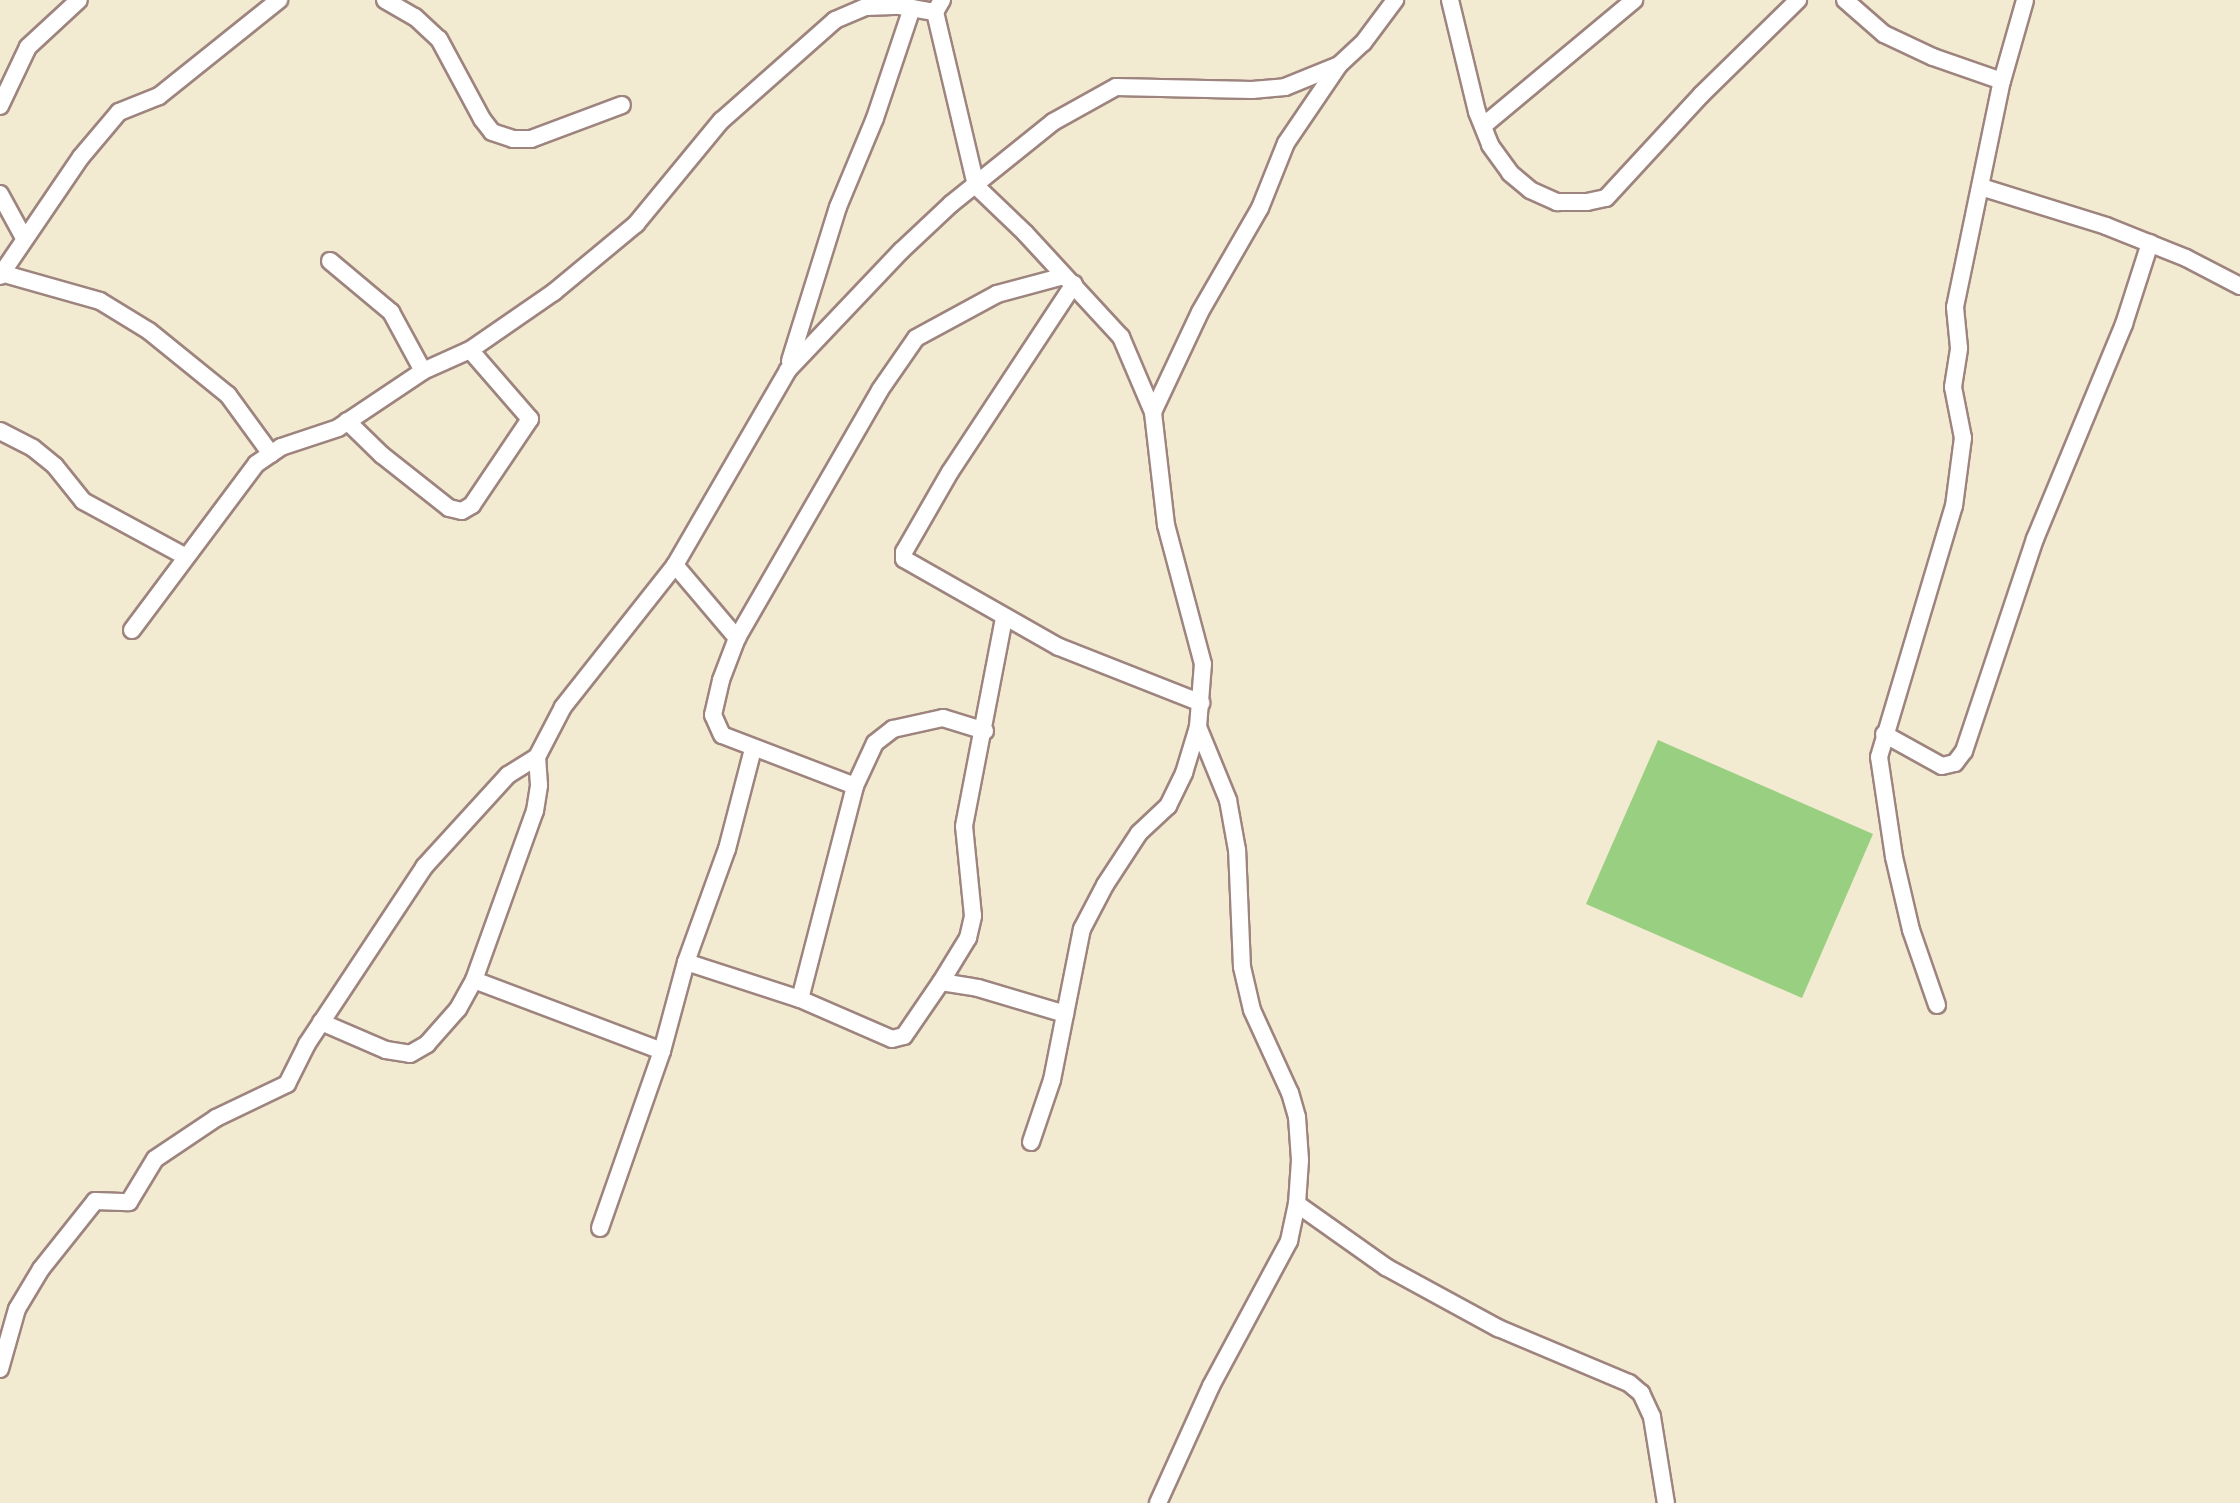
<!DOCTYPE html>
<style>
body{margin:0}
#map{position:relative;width:2240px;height:1503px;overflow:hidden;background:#f3ead2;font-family:Mynerve,sans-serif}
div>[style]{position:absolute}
.green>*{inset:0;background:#99cf81}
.roads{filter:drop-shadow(2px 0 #9e847e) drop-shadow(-2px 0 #9e847e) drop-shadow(0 2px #9e847e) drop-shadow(0 -2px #9e847e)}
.street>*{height:16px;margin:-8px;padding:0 8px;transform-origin:8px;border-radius:8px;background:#fff}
span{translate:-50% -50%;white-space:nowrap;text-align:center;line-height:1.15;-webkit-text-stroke:6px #fdfcf7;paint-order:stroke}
</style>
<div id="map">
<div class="green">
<div style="clip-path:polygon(1658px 740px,1873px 834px,1802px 998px,1586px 904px)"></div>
</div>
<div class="roads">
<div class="street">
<div style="left:385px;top:0;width:34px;rotate:30deg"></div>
<div style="left:415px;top:17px;width:33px;rotate:43deg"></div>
<div style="left:439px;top:39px;width:91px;rotate:61.7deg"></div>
<div style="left:482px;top:119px;width:16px;rotate:52deg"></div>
<div style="left:492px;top:132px;width:22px;rotate:18deg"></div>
<div style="left:513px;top:139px;width:18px"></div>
<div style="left:531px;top:139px;width:97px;rotate:-20.5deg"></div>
<div style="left:1450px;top:0;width:115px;rotate:76.4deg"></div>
<div style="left:1477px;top:112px;width:35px;rotate:68deg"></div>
<div style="left:1490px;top:145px;width:34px;rotate:54deg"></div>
<div style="left:1510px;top:173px;width:26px;rotate:40deg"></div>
<div style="left:1530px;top:190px;width:30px;rotate:24deg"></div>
<div style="left:1557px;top:202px;width:30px"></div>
<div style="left:1587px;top:202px;width:19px;rotate:-12deg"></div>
<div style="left:1606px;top:198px;width:140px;rotate:-47.3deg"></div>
<div style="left:1701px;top:95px;width:136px;rotate:-44.4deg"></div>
<div style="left:1845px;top:0;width:52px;rotate:41.1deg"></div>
<div style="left:1884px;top:34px;width:54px;rotate:25.1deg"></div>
<div style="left:1933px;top:57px;width:73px;rotate:19.2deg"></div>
<div style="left:935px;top:12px;width:179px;rotate:76.7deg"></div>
<div style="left:976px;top:186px;width:68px;rotate:43.8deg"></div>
<div style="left:1025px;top:233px;width:142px;rotate:47.3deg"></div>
<div style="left:1121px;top:337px;width:82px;rotate:66.9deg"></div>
<div style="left:0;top:106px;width:65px;rotate:-64.6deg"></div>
<div style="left:28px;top:47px;width:69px;rotate:-42.7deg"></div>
<div style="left:1483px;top:126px;width:197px;rotate:-39.8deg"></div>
<div style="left:1981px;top:187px;width:131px;rotate:17.3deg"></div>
<div style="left:2106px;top:226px;width:86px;rotate:21.8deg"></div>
<div style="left:2186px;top:258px;width:61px;rotate:27.4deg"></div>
<div style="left:0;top:194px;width:50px;rotate:61.4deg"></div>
<div style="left:330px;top:261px;width:80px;rotate:39.9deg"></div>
<div style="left:391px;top:312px;width:67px;rotate:61.5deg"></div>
<div style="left:1px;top:273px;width:103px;rotate:15.8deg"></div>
<div style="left:100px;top:301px;width:57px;rotate:31.5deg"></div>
<div style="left:149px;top:331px;width:102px;rotate:39deg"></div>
<div style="left:228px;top:395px;width:73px;rotate:53.9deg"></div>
<div style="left:0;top:276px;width:144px;rotate:-55.8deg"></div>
<div style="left:81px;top:157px;width:59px;rotate:-49.8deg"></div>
<div style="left:119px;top:112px;width:43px;rotate:-21.8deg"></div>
<div style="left:159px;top:96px;width:154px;rotate:-38.7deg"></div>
<div style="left:1074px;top:284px;width:225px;rotate:123.4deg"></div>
<div style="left:950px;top:472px;width:92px;rotate:119.9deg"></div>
<div style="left:904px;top:552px;width:7px;rotate:90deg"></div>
<div style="left:904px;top:559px;width:178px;rotate:29.6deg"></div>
<div style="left:1059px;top:647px;width:153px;rotate:21.5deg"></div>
<div style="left:790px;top:361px;width:161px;rotate:-72.7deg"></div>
<div style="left:838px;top:207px;width:96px;rotate:-67.4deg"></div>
<div style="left:875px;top:118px;width:116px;rotate:-71.4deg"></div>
<div style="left:347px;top:421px;width:49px;rotate:44.2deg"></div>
<div style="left:382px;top:455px;width:85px;rotate:38.3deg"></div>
<div style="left:449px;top:508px;width:13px;rotate:13deg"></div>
<div style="left:462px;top:511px;width:12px;rotate:-31deg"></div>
<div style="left:472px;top:505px;width:104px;rotate:-56deg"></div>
<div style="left:530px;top:419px;width:91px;rotate:-131deg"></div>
<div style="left:0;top:431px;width:37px;rotate:27deg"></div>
<div style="left:33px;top:448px;width:28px;rotate:39deg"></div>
<div style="left:55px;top:466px;width:45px;rotate:51.3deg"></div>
<div style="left:83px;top:501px;width:117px;rotate:28.5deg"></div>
<div style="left:675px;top:565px;width:96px;rotate:49.7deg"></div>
<div style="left:132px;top:630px;width:207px;rotate:-53.2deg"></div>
<div style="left:256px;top:464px;width:30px;rotate:-34deg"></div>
<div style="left:281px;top:447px;width:60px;rotate:-18.4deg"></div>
<div style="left:338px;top:428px;width:102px;rotate:-33.8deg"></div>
<div style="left:423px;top:371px;width:51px;rotate:-24.1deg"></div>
<div style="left:470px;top:350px;width:102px;rotate:-34.6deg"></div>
<div style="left:554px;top:292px;width:107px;rotate:-39.7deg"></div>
<div style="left:636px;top:224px;width:134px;rotate:-50.5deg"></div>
<div style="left:721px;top:121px;width:152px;rotate:-41.5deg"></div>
<div style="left:835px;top:20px;width:34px;rotate:-23deg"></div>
<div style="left:866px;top:7px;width:34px;rotate:-2deg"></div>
<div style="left:900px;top:6px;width:36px;rotate:10deg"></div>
<div style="left:935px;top:12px;width:14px;rotate:-60deg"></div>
<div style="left:1884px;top:734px;width:66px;rotate:28.9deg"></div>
<div style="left:1942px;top:766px;width:13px;rotate:-13deg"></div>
<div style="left:1955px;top:763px;width:15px;rotate:-53deg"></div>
<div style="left:1964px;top:751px;width:224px;rotate:-71.5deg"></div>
<div style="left:2035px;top:539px;width:233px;rotate:-67.5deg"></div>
<div style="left:2124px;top:324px;width:85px;rotate:-72.2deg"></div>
<div style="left:855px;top:786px;width:142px;rotate:-159deg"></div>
<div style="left:722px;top:735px;width:22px;rotate:-114deg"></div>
<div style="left:713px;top:715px;width:36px;rotate:-77deg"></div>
<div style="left:721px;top:680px;width:45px;rotate:-69.1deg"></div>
<div style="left:737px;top:638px;width:286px;rotate:-60deg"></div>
<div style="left:880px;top:390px;width:63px;rotate:-55.3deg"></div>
<div style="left:916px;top:338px;width:92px;rotate:-28.5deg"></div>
<div style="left:997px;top:294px;width:69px;rotate:-15deg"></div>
<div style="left:686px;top:962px;width:120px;rotate:18deg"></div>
<div style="left:800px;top:999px;width:100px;rotate:23.5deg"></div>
<div style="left:892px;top:1039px;width:12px;rotate:-14deg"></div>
<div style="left:904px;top:1036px;width:65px;rotate:-55.6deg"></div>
<div style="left:941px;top:982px;width:37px;rotate:9deg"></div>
<div style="left:978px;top:988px;width:91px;rotate:16.6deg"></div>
<div style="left:474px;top:980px;width:201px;rotate:20.7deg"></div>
<div style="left:941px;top:982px;width:52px;rotate:-58.5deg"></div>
<div style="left:968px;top:938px;width:23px;rotate:-77deg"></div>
<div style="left:973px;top:916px;width:90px;rotate:-95.7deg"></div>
<div style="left:964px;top:826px;width:212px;rotate:-79.1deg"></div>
<div style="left:800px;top:999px;width:220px;rotate:-75.5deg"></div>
<div style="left:855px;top:786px;width:47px;rotate:-65.1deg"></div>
<div style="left:875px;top:743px;width:23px;rotate:-38deg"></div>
<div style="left:893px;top:729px;width:51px;rotate:-12.4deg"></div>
<div style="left:943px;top:718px;width:44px;rotate:17.2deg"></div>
<div style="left:1937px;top:1005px;width:79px;rotate:-109.1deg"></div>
<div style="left:1911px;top:930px;width:75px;rotate:-103.1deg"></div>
<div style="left:1894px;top:857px;width:101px;rotate:-98.5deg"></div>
<div style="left:1879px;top:757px;width:262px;rotate:-73.4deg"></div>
<div style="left:1954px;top:506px;width:69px;rotate:-82.5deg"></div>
<div style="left:1963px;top:438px;width:52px;rotate:-101.1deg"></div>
<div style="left:1953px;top:387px;width:39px;rotate:-81deg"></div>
<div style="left:1959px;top:348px;width:41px;rotate:-95.6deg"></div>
<div style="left:1955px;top:307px;width:231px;rotate:-78.3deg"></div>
<div style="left:2002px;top:81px;width:84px;rotate:-74.1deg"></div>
<div style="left:321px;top:1022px;width:71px;rotate:23.3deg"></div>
<div style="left:386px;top:1050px;width:24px;rotate:9deg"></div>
<div style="left:410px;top:1054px;width:20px;rotate:-30deg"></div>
<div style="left:427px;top:1044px;width:47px;rotate:-48.5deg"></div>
<div style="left:458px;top:1009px;width:33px;rotate:-61deg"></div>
<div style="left:474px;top:980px;width:180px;rotate:-70.2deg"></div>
<div style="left:535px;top:811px;width:26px;rotate:-81deg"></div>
<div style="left:539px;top:785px;width:28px;rotate:-94deg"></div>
<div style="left:1031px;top:1142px;width:65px;rotate:-71.3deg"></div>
<div style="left:1052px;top:1080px;width:154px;rotate:-78.8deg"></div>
<div style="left:1082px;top:929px;width:50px;rotate:-62.4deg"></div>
<div style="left:1105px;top:885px;width:62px;rotate:-56.8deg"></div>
<div style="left:1139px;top:833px;width:40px;rotate:-43deg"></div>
<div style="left:1168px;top:806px;width:37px;rotate:-64deg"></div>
<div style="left:1184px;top:773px;width:48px;rotate:-73.1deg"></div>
<div style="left:1198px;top:727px;width:63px;rotate:-85.5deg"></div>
<div style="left:1203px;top:664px;width:144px;rotate:-104.9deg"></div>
<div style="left:1166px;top:525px;width:114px;rotate:-96.6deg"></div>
<div style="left:1153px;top:412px;width:110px;rotate:-64.8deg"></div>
<div style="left:1200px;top:312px;width:120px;rotate:-60deg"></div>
<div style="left:1260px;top:208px;width:70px;rotate:-68.2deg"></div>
<div style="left:1286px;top:143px;width:94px;rotate:-55.8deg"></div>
<div style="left:1339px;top:65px;width:33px;rotate:-43deg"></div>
<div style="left:1363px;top:43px;width:54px;rotate:-53.3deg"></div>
<div style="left:1297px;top:1204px;width:109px;rotate:35.3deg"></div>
<div style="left:1386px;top:1267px;width:128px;rotate:28.6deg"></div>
<div style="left:1498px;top:1328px;width:142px;rotate:22.8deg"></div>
<div style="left:1629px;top:1383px;width:16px;rotate:40deg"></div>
<div style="left:1641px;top:1393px;width:26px;rotate:65deg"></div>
<div style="left:1652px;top:1417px;width:87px;rotate:80.8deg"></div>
<div style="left:600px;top:1228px;width:188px;rotate:-70.7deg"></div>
<div style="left:662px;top:1051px;width:92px;rotate:-74.9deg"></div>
<div style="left:686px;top:962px;width:120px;rotate:-70.1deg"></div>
<div style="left:727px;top:849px;width:103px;rotate:-75.4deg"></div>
<div style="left:0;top:1369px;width:62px;rotate:-74.2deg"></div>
<div style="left:17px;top:1309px;width:47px;rotate:-59deg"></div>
<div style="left:41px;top:1269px;width:87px;rotate:-51.5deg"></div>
<div style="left:95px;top:1201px;width:34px;rotate:2deg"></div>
<div style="left:129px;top:1202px;width:50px;rotate:-58.8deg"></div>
<div style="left:155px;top:1159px;width:73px;rotate:-33.9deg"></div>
<div style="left:216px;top:1118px;width:79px;rotate:-25.6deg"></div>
<div style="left:287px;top:1084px;width:45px;rotate:-63.4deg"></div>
<div style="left:307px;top:1044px;width:212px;rotate:-56.5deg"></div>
<div style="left:424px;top:867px;width:125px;rotate:-47.6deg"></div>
<div style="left:508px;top:775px;width:34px;rotate:-32deg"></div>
<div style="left:537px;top:757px;width:56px;rotate:-62.5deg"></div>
<div style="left:563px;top:707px;width:181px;rotate:-51.7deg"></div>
<div style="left:675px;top:565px;width:225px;rotate:-59.9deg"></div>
<div style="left:788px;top:370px;width:164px;rotate:-46.5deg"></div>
<div style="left:901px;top:251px;width:69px;rotate:-43.2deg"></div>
<div style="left:951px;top:204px;width:131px;rotate:-38.8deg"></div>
<div style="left:1053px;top:122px;width:72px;rotate:-29.1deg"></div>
<div style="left:1116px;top:87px;width:136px;rotate:1.3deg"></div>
<div style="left:1252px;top:90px;width:33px;rotate:-5deg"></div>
<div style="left:1285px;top:87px;width:58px;rotate:-22.2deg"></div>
<div style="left:1158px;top:1503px;width:128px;rotate:-65.6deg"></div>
<div style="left:1211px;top:1386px;width:165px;rotate:-61.7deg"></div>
<div style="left:1289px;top:1241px;width:38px;rotate:-78deg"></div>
<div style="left:1297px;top:1204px;width:44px;rotate:-86.1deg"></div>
<div style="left:1300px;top:1160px;width:43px;rotate:-94deg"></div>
<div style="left:1297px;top:1117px;width:25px;rotate:-106deg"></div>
<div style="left:1290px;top:1093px;width:91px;rotate:-114.6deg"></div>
<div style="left:1252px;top:1010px;width:44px;rotate:-103.1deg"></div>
<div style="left:1242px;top:967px;width:117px;rotate:-92.4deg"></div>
<div style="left:1237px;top:850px;width:51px;rotate:-100.2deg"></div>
<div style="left:1228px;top:800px;width:79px;rotate:-112.3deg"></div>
</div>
</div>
</div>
